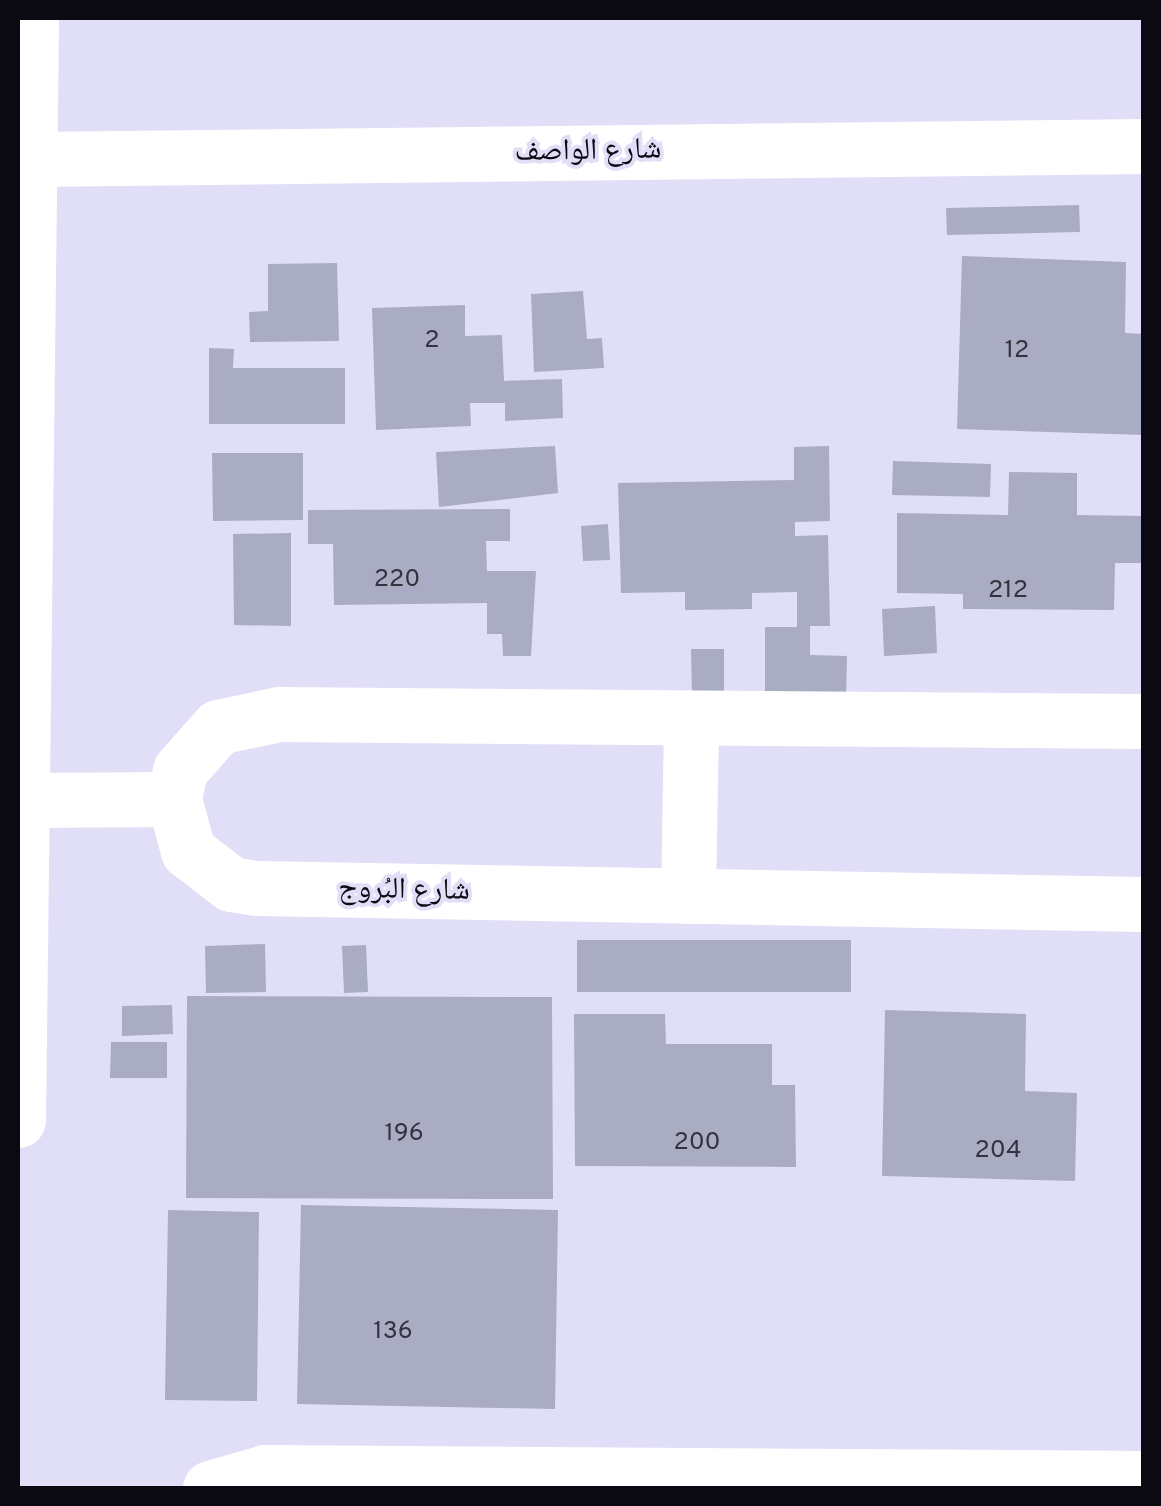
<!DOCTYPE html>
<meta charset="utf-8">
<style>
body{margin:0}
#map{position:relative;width:1161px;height:1506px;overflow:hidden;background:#e1dff8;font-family:Overpass,"Noto Naskh Arabic",sans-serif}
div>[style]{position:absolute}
.building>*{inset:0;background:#aaacc4}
.minor>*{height:55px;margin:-27.5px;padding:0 27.5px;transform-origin:27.5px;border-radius:27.5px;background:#fff}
span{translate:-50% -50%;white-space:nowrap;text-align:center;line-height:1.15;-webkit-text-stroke:8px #e1dff8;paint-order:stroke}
.number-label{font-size:25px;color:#33323e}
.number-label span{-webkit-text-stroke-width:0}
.street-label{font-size:30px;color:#0b0a12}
.frame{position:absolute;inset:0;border:20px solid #0b0a12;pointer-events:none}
</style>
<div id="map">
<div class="building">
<div style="clip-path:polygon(1079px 205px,1080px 232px,947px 235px,946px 208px)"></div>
<div style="clip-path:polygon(962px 256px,1126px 262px,1125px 333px,1144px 334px,1144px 435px,957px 429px)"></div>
<div style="clip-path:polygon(337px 263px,339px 341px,250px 342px,249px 312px,268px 311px,268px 264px)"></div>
<div style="clip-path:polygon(583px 291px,587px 339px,602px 338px,604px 368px,534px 372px,531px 294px)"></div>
<div style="clip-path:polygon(465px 305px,465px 336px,502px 335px,504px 381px,562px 379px,563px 418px,505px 421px,505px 403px,470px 403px,471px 426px,376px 430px,372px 308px)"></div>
<div style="clip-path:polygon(209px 348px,234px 349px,233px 368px,345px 368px,345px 424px,209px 424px)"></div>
<div style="clip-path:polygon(555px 446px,558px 493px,439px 507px,436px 452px)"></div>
<div style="clip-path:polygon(829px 446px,830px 521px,795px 522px,795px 536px,828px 535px,830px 626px,810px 626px,810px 655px,847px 656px,846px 700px,765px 700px,765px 627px,797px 627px,797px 592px,752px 593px,752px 609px,685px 610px,685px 592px,621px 593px,618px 483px,794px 480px,794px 447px)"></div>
<div style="clip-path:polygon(212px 453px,303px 453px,303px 520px,213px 521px)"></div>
<div style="clip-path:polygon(893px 461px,991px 464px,990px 497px,892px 495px)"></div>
<div style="clip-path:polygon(1009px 472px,1077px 473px,1077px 515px,1144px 516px,1144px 563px,1115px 563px,1114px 610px,963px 609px,963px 594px,897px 593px,897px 513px,1008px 515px)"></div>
<div style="clip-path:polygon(510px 509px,510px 541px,486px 541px,487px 571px,536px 571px,531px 656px,503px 656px,502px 634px,487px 634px,487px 603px,334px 605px,333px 544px,308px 544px,308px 510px)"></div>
<div style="clip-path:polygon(608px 524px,610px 560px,583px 561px,581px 526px)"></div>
<div style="clip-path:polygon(291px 533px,291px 626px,234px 625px,233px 534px)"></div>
<div style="clip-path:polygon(935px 606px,937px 653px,884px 656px,882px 609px)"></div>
<div style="clip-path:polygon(691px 649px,724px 649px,724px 698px,692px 698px)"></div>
<div style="clip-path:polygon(577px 940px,851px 940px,851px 992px,577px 992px)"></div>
<div style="clip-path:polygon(265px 944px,266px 992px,206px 993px,205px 946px)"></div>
<div style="clip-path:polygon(366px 945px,368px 992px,344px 993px,342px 946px)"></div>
<div style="clip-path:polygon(187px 996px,552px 997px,553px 1199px,186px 1198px)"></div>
<div style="clip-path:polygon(172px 1005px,173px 1034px,122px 1036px,122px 1006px)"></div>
<div style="clip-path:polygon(885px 1010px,1026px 1014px,1025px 1091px,1077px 1093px,1075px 1181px,882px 1176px)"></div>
<div style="clip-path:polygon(574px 1014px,665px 1014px,666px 1044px,772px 1044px,772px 1085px,795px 1085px,796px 1167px,575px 1166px)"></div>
<div style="clip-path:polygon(111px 1042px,167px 1042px,167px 1078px,110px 1078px)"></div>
<div style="clip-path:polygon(301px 1205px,558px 1210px,555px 1409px,297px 1404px)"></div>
<div style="clip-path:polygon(168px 1210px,259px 1212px,257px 1401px,165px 1400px)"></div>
</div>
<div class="minor">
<div style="left:32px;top:159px;width:1112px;rotate:-0.67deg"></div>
<div style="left:1144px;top:721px;width:865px;rotate:-179.54deg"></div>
<div style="left:279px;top:714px;width:62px;rotate:168deg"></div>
<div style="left:218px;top:727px;width:57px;rotate:131.5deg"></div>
<div style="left:180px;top:770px;width:30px;rotate:102deg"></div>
<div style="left:174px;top:799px;width:54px;rotate:74.9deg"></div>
<div style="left:188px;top:851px;width:54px;rotate:37.5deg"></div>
<div style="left:231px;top:884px;width:26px;rotate:9deg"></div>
<div style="left:257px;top:888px;width:887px;rotate:1.03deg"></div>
<div style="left:22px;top:800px;width:152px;rotate:-0.4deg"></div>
<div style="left:688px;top:896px;width:178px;rotate:-89deg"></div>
<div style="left:18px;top:1120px;width:1102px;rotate:-89.32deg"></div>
<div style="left:210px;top:1488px;width:57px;rotate:-16.2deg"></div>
<div style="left:265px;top:1472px;width:879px;rotate:0.39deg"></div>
</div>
<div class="number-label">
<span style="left:432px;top:341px">2</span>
<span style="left:1017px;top:351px">12</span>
<span style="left:397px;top:580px">220</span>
<span style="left:1008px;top:591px">212</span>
<span style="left:404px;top:1134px">196</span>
<span style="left:697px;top:1143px">200</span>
<span style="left:998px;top:1151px">204</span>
<span style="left:393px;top:1332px">136</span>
</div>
<div class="street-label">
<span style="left:588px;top:152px;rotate:-1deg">شارع الواصف</span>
<span style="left:404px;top:891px;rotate:1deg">شارع البُروج</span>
</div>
<div class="frame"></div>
</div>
